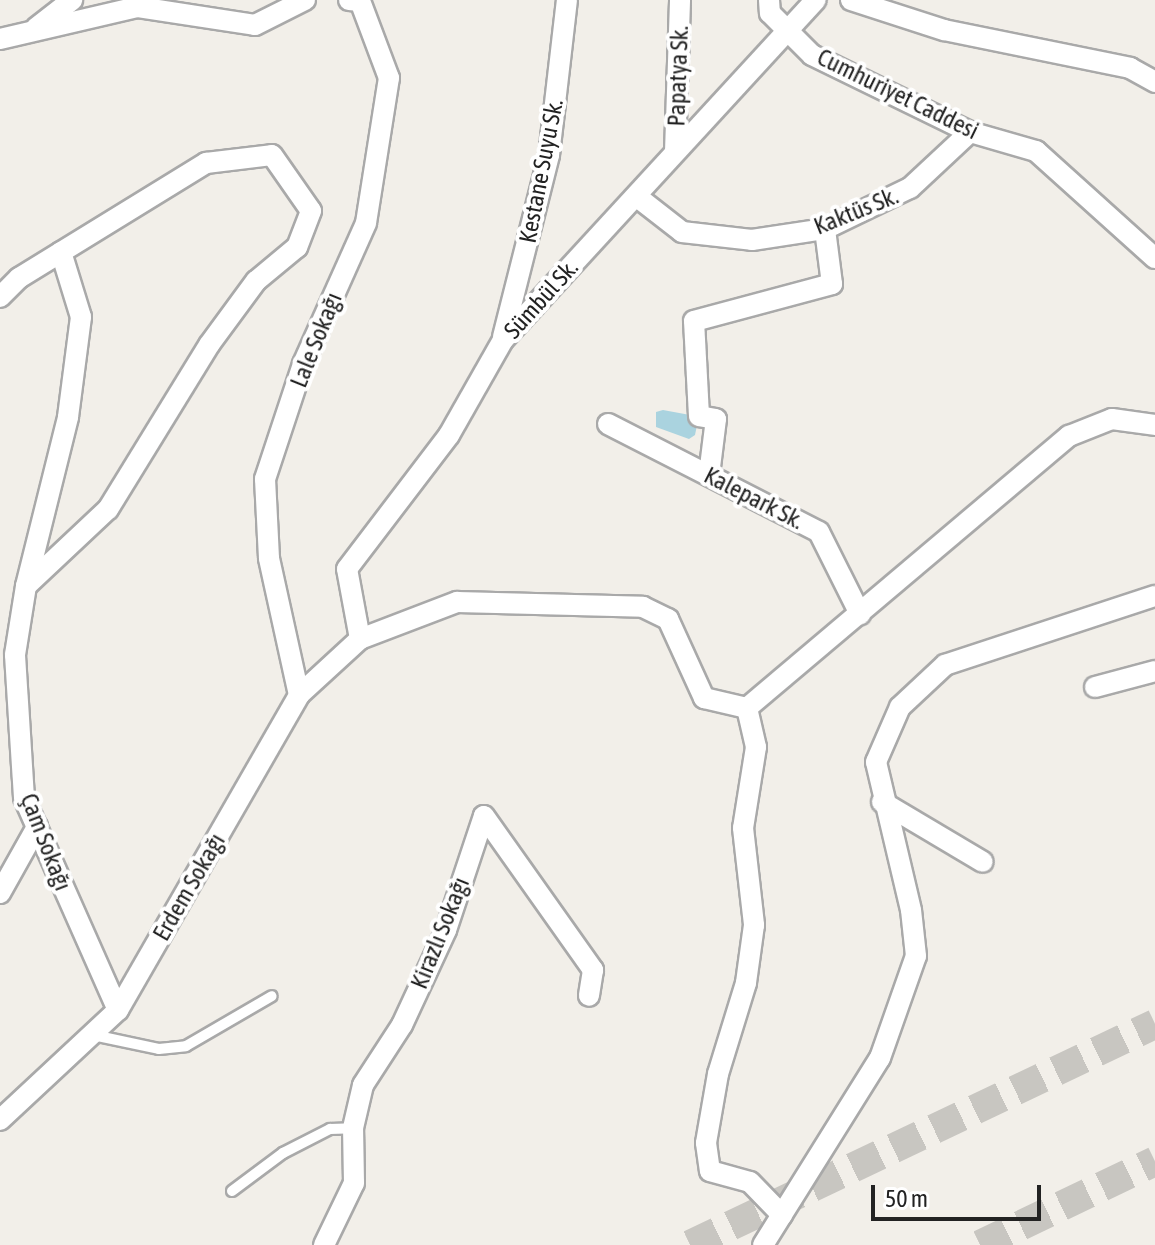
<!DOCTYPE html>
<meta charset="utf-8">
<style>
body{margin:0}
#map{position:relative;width:1155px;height:1245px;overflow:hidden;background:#f2efe9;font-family:"Asap Condensed",sans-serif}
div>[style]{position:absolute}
.water>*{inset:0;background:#aad3df}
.primary-tunnel>*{height:30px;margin-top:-15px;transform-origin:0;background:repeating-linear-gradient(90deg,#c8c6c1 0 30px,transparent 0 45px)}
.roads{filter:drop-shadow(2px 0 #a9a9a9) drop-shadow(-2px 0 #a9a9a9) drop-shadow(0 2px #a9a9a9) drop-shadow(0 -2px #a9a9a9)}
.service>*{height:10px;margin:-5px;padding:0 5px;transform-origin:5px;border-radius:5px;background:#fff}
.minor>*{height:20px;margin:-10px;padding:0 10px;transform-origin:10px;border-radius:10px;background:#fff}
span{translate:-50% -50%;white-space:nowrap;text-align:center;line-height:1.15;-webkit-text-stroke:8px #fff;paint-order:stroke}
.street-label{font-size:24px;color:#222}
.scale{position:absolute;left:871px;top:1185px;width:170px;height:36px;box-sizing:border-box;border:4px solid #222;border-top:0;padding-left:10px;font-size:24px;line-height:28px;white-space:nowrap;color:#222;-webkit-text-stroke:6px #fff;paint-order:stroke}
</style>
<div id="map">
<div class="water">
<div style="clip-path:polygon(663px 410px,690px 415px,697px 425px,695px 435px,689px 439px,656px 427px,656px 412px)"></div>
</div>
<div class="primary-tunnel">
<div style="left:690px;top:1245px;width:515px;rotate:-25.42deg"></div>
<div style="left:980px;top:1245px;width:194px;rotate:-25.6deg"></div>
</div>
<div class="roads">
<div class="service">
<div style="left:93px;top:1035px;width:67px;rotate:12deg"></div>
<div style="left:159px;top:1049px;width:27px;rotate:-6deg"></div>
<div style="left:186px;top:1046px;width:99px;rotate:-30.2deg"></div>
<div style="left:232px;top:1191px;width:64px;rotate:-36.7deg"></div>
<div style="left:283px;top:1153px;width:53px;rotate:-27.1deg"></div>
<div style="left:330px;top:1129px;width:23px;rotate:-2deg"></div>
</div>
<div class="minor">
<div style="left:769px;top:0;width:13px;rotate:86deg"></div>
<div style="left:770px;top:13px;width:59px;rotate:45deg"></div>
<div style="left:812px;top:55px;width:176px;rotate:26deg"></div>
<div style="left:970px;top:132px;width:69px;rotate:16.1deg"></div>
<div style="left:1036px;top:151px;width:160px;rotate:42deg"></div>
<div style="left:851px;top:0;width:98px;rotate:17.9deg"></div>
<div style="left:944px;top:30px;width:190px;rotate:11.5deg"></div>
<div style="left:1130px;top:68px;width:29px;rotate:29deg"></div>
<div style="left:36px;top:28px;width:46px;rotate:-37.9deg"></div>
<div style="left:0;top:39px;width:142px;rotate:-13.1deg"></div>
<div style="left:138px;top:7px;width:118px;rotate:8.7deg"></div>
<div style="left:255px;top:25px;width:56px;rotate:-26.6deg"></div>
<div style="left:675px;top:152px;width:152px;rotate:-88.1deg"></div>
<div style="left:636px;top:196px;width:58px;rotate:38deg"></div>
<div style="left:682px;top:232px;width:70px;rotate:6.5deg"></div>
<div style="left:752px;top:240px;width:74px;rotate:-8.6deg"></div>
<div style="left:825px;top:229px;width:94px;rotate:-25.8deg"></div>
<div style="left:910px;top:188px;width:82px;rotate:-43deg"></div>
<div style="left:0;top:297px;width:27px;rotate:-45deg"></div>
<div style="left:19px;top:278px;width:220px;rotate:-31.6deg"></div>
<div style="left:206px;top:163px;width:66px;rotate:-6.9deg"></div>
<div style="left:272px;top:155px;width:68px;rotate:55.1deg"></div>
<div style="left:311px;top:211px;width:39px;rotate:111deg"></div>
<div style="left:297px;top:247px;width:53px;rotate:140.3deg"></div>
<div style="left:256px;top:281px;width:79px;rotate:126.3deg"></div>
<div style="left:209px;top:345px;width:193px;rotate:121.6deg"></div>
<div style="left:108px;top:509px;width:112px;rotate:136.8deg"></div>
<div style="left:26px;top:586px;width:70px;rotate:99.1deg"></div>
<div style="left:15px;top:655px;width:143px;rotate:86.4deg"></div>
<div style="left:24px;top:798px;width:232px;rotate:66.1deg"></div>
<div style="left:503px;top:337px;width:188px;rotate:-75.8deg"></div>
<div style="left:549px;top:155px;width:156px;rotate:-83.4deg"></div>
<div style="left:608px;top:424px;width:237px;rotate:27.1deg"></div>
<div style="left:819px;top:532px;width:92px;rotate:63.4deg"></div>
<div style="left:709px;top:475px;width:56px;rotate:-82.9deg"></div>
<div style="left:716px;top:419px;width:17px;rotate:-170deg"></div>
<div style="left:699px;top:416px;width:95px;rotate:-93deg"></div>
<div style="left:694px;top:321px;width:143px;rotate:-15deg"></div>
<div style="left:832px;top:284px;width:55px;rotate:-97.3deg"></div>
<div style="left:26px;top:586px;width:174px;rotate:-76deg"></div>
<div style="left:68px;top:417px;width:101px;rotate:-82.6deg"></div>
<div style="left:81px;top:317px;width:68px;rotate:-107.1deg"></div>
<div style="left:360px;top:639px;width:71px;rotate:-100.5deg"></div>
<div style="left:347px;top:569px;width:168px;rotate:-52.7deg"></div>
<div style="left:449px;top:435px;width:109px;rotate:-60.4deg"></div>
<div style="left:503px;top:340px;width:462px;rotate:-47.4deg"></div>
<div style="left:1095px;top:687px;width:62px;rotate:-14.9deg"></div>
<div style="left:299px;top:695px;width:140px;rotate:-102.4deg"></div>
<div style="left:269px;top:558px;width:79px;rotate:-92.9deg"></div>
<div style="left:265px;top:479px;width:121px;rotate:-71.7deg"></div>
<div style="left:303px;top:364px;width:154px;rotate:-65.9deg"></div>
<div style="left:366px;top:223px;width:147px;rotate:-81deg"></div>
<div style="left:389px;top:78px;width:82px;rotate:-110.6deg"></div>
<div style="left:360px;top:1px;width:11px;rotate:-175deg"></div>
<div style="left:747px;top:708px;width:40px;rotate:77deg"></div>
<div style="left:756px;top:747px;width:82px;rotate:99.1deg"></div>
<div style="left:743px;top:828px;width:98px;rotate:83.5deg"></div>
<div style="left:754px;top:925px;width:59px;rotate:97.9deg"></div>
<div style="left:746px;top:983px;width:95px;rotate:107.1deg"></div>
<div style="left:718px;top:1074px;width:70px;rotate:99.9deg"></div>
<div style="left:706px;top:1143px;width:28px;rotate:82deg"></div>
<div style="left:710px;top:1171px;width:41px;rotate:15.4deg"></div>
<div style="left:750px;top:1182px;width:46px;rotate:45.9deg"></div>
<div style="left:882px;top:802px;width:117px;rotate:30.7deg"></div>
<div style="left:0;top:893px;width:76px;rotate:-60.7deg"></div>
<div style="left:0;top:1120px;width:161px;rotate:-43deg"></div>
<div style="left:118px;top:1010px;width:363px;rotate:-60.1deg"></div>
<div style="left:299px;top:695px;width:83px;rotate:-42.6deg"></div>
<div style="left:360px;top:639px;width:104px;rotate:-20.9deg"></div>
<div style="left:457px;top:602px;width:186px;rotate:1.5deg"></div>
<div style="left:643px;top:607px;width:28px;rotate:26deg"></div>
<div style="left:668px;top:619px;width:87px;rotate:65.5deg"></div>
<div style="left:704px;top:698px;width:44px;rotate:13.1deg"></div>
<div style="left:747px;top:708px;width:422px;rotate:-40.2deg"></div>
<div style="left:1069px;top:436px;width:46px;rotate:-21.6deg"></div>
<div style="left:1112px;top:419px;width:43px;rotate:7.9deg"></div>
<div style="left:324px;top:1245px;width:69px;rotate:-64.2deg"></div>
<div style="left:354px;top:1183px;width:55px;rotate:-91deg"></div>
<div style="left:353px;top:1128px;width:44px;rotate:-76.9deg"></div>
<div style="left:363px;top:1085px;width:72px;rotate:-57deg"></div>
<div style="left:402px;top:1025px;width:105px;rotate:-65.1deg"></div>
<div style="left:446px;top:930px;width:120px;rotate:-71.6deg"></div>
<div style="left:484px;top:816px;width:189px;rotate:54.7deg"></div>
<div style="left:593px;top:970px;width:26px;rotate:99deg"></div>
<div style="left:763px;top:1245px;width:221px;rotate:-58deg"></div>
<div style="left:880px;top:1058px;width:108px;rotate:-70.6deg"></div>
<div style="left:916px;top:956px;width:46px;rotate:-96.2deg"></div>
<div style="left:911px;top:910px;width:152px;rotate:-103.3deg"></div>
<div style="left:876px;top:762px;width:60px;rotate:-66.4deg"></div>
<div style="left:900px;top:707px;width:62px;rotate:-43deg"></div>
<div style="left:945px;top:665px;width:221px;rotate:-18.2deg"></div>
</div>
</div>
<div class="street-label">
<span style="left:678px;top:76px;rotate:-88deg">Papatya Sk.</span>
<span style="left:898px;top:94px;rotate:26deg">Cumhuriyet Caddesi</span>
<span style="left:541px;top:171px;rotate:-79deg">Kestane Suyu Sk.</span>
<span style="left:856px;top:211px;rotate:-22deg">Kaktüs Sk.</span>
<span style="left:541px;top:299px;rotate:-48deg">Sümbül Sk.</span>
<span style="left:316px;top:340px;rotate:-68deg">Lale Sokağı</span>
<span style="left:754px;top:498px;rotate:27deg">Kalepark Sk.</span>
<span style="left:46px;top:842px;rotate:69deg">Çam Sokağı</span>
<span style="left:189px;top:887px;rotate:-60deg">Erdem Sokağı</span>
<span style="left:440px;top:933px;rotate:-68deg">Kirazlı Sokağı</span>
</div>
<div class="scale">50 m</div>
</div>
